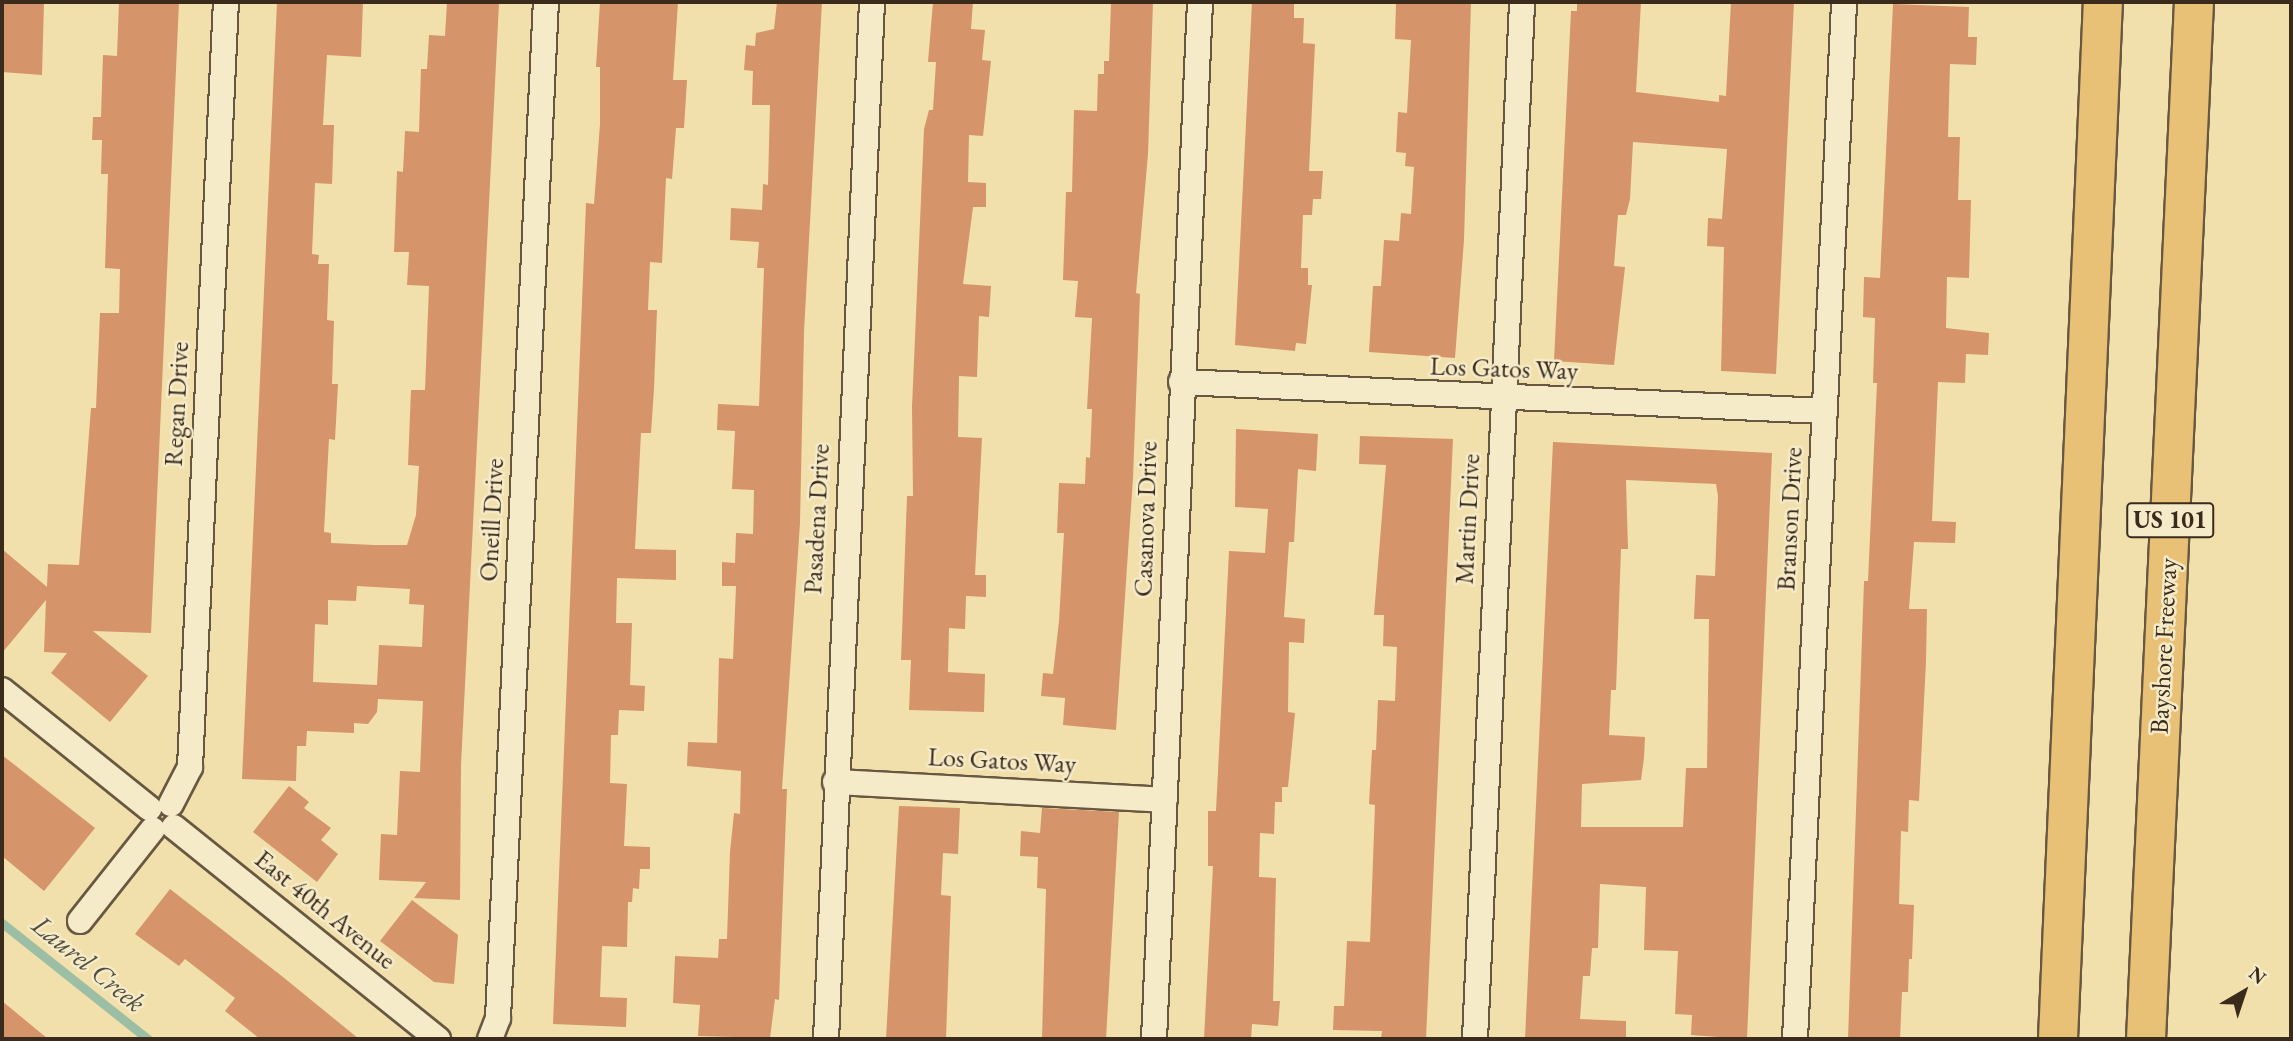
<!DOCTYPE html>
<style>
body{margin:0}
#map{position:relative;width:2293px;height:1041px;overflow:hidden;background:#f1e0ac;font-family:"EB Garamond",serif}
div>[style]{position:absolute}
.stream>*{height:9px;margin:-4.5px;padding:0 4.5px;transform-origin:4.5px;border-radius:4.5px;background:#9cbea4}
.building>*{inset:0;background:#d59469}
.roads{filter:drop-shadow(2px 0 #685841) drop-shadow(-2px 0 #685841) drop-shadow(0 2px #685841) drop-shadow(0 -2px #685841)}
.minor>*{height:24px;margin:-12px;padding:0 12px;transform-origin:12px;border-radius:12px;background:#f6ebc9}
.motorway>*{height:38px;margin:-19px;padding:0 19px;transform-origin:19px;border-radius:19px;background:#e8c076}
span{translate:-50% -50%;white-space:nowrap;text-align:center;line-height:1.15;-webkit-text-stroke:5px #f6ebc9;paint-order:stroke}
.shield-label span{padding:2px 5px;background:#f6ebc9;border:2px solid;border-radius:5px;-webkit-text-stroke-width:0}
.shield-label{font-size:24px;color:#3a2b1d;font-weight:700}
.street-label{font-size:26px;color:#3a2b1d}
.water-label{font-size:28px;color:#52503f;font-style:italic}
.frame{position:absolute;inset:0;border:4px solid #3a2b1d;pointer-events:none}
.north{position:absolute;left:2209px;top:957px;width:70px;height:70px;-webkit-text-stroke:5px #f6ebc9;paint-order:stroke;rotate:39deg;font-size:19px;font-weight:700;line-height:28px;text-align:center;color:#3a2b1d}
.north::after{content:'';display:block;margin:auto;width:24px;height:32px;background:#3a2b1d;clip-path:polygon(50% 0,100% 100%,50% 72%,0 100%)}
</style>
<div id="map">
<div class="stream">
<div style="left:2px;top:923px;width:186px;rotate:38.5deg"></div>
</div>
<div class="building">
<div style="clip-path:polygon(2px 2px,44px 2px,42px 75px,2px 72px)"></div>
<div style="clip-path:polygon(119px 2px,179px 2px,151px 633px,93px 631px,148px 676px,110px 722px,51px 673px,67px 653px,44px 652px,46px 600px,2px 653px,2px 549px,47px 587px,48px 564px,79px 565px,91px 408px,96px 408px,100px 313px,119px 313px,120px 269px,105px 268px,108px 174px,101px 174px,102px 140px,92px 140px,93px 117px,101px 117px,103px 55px,117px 56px)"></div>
<div style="clip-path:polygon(evenodd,277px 2px,363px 2px,361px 57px,327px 55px,323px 125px,334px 125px,332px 184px,315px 183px,312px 254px,319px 255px,318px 264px,329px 264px,327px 320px,334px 321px,332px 384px,338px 384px,335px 440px,329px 439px,324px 532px,331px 533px,331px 543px,374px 545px,407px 545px,416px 515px,419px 466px,408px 465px,411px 390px,425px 390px,429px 286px,407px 285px,409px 252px,394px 252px,397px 171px,403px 172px,405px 131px,419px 132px,421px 69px,427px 69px,429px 35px,445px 36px,447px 2px,499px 3px,461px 765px,460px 900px,414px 898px,426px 882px,379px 880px,381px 834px,397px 835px,400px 771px,420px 772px,423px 701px,378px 699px,377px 712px,368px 724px,354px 723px,354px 733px,307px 731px,306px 746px,297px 746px,296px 781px,242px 779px,277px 2px,357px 586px,410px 589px,409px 604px,424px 605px,422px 647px,379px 645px,377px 685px,313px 682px,315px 624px,328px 625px,328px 600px,356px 601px,357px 586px)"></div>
<div style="clip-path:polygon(600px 2px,678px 2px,673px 80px,687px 80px,684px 128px,676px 128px,672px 179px,666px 178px,662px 263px,650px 262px,648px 310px,657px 310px,654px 389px,651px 433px,641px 433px,635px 549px,676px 550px,676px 580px,617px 578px,616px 623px,632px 623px,630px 685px,645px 686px,644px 711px,619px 710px,618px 735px,611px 735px,610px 783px,627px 784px,624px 846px,650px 847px,650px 869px,640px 869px,639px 889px,633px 888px,632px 902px,628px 902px,627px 947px,602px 946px,600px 997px,627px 998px,626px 1027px,553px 1024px,586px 203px,594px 204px,600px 124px,600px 67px,596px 67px)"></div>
<div style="clip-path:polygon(777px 2px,822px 2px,804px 332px,800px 523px,782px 789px,787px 789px,779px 1000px,775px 999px,770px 1038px,698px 1036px,700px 1005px,673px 1003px,675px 956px,718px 958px,719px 939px,727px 939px,730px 852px,734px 813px,740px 814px,741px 771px,687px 766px,688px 742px,717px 743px,719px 658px,733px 659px,736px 586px,722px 586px,722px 562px,735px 563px,736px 533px,753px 534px,754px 490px,732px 489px,735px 431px,717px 430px,718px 404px,759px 406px,764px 268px,757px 268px,759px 242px,730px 240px,731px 208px,762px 210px,763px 184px,768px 185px,770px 105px,752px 105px,753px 71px,744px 70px,746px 45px,755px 46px,756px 33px,774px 29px)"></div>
<div style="clip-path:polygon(933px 2px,973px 2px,971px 29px,985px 30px,982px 60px,991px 61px,983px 136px,969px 135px,968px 182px,986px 183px,986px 207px,973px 207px,963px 284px,991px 286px,989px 317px,979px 316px,977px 377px,959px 376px,958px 437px,982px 438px,975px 575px,986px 575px,986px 597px,966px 596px,965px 629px,949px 628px,948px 672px,985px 674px,984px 712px,909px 710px,911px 660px,901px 660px,907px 496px,913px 496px,912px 407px,924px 129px,929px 110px,933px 110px,936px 62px,928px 62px)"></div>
<div style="clip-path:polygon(1111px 2px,1153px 2px,1148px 154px,1136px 293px,1140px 294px,1133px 478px,1116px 730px,1063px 725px,1065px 698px,1041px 696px,1043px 673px,1053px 674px,1059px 621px,1064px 533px,1057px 533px,1059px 483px,1085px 484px,1086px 457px,1090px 458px,1092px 409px,1087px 409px,1092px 318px,1075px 317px,1078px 281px,1063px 280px,1066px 192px,1072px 192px,1074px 110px,1097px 111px,1098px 74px,1104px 74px,1104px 61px,1109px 61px)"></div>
<div style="clip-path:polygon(1252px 2px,1294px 2px,1294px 18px,1304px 18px,1303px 43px,1315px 44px,1309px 171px,1323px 171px,1321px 199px,1313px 199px,1312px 215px,1303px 215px,1301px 268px,1308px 268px,1308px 285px,1312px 285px,1306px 344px,1296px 343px,1295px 351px,1235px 345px)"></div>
<div style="clip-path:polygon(1396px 2px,1471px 2px,1464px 240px,1455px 358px,1369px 352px,1373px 286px,1381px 286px,1384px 240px,1399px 241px,1401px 213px,1411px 214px,1414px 167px,1405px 166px,1406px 153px,1396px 152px,1398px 112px,1407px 113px,1411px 40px,1395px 39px)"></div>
<div style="clip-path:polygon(1577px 2px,1641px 2px,1636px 92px,1719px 102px,1719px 95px,1726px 96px,1731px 2px,1794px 2px,1776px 374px,1721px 371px,1724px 247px,1707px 246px,1708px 218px,1722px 219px,1727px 149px,1633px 142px,1630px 199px,1626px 215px,1618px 215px,1614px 266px,1625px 267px,1614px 365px,1554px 361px,1571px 11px,1577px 11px)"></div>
<div style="clip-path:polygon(1893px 4px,1969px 7px,1968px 37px,1977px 37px,1976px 65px,1950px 64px,1948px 137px,1960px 137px,1958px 200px,1971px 200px,1969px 278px,1947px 277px,1946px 328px,1989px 333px,1988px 355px,1966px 354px,1965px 383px,1938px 382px,1932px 521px,1956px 522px,1955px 543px,1914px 542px,1909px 609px,1927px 609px,1926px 661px,1919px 801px,1909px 800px,1908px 832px,1901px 831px,1899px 904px,1914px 905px,1912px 959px,1909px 959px,1908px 992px,1902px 992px,1900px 1039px,1848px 1039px,1864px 581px,1868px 581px,1877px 383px,1873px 383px,1875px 318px,1863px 317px,1864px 277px,1880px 278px)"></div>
<div style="clip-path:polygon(1236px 429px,1318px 434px,1316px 471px,1298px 469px,1294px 542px,1289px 542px,1284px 617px,1305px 619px,1304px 643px,1289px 642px,1288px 712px,1295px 713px,1288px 787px,1282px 787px,1282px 802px,1275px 802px,1274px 834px,1260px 833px,1259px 877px,1276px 878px,1273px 1001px,1280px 1001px,1278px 1026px,1252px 1024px,1251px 1039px,1204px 1039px,1213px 866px,1208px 866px,1208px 811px,1216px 811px,1229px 551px,1265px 553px,1268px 509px,1235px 507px)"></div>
<div style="clip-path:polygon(1360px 436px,1453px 439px,1426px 1039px,1381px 1039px,1382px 1031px,1333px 1030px,1334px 1006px,1344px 1006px,1347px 941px,1370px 942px,1375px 805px,1369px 804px,1372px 750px,1376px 750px,1378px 700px,1395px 701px,1397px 647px,1383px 646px,1384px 615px,1374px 615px,1386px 465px,1359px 464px)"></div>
<div style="clip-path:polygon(evenodd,1553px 442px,1772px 453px,1747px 1039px,1691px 1035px,1692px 1015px,1675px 1014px,1678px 951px,1644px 950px,1646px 887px,1600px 884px,1598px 948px,1592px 948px,1590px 976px,1583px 976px,1580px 1019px,1626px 1021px,1626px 1039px,1525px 1039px,1553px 442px,1626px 480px,1716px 484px,1718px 496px,1715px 576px,1696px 575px,1694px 619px,1709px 619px,1707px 768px,1686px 768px,1683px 827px,1581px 827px,1582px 784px,1641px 780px,1644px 758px,1645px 737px,1609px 735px,1611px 690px,1616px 690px,1621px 549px,1628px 549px,1626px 480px)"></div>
<div style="clip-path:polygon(2px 755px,95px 828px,44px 891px,2px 856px)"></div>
<div style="clip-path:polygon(289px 786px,309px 802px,304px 808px,331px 828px,321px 840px,338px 854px,317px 882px,253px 832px)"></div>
<div style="clip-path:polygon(899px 806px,960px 808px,958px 854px,943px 853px,941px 895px,951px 896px,946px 1039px,886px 1039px)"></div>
<div style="clip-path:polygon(1042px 808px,1119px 812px,1106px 1039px,1042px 1039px,1046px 889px,1037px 888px,1038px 857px,1020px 856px,1021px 831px,1040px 833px)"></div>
<div style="clip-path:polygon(170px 889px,283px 977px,359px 1039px,260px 1039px,225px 1011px,235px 998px,185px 959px,179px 966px,135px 934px)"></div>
<div style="clip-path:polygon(412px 900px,458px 935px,454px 984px,434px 982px,380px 941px)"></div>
<div style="clip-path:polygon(2px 1001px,48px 1039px,2px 1039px)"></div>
</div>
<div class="roads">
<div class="minor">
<div style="left:1181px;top:382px;width:645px;rotate:2.58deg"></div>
<div style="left:2px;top:690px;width:189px;rotate:38.8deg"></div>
<div style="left:835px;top:782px;width:330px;rotate:3.1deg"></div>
<div style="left:171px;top:804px;width:42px;rotate:-62.8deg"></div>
<div style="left:190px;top:767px;width:766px;rotate:-87.31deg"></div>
<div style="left:174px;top:827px;width:339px;rotate:38.8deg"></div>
<div style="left:80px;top:921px;width:117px;rotate:-51.6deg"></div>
<div style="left:490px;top:1039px;width:22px;rotate:-69deg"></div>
<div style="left:498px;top:1018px;width:1017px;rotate:-87.3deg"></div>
<div style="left:826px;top:1039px;width:1038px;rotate:-87.46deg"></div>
<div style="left:1154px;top:1039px;width:1038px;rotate:-87.46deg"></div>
<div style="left:1475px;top:1039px;width:1038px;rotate:-87.4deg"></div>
<div style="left:1795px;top:1039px;width:1038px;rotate:-87.29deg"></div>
</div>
<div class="motorway">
<div style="left:2058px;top:1039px;width:1038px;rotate:-87.52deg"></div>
<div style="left:2146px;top:1039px;width:1038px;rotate:-87.35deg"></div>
</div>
</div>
<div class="shield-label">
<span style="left:2170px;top:520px">US 101</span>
</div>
<div class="street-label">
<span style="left:1504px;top:369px;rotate:2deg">Los Gatos Way</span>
<span style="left:177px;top:404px;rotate:-87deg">Regan Drive</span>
<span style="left:817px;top:519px;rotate:-87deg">Pasadena Drive</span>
<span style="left:1146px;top:519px;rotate:-88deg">Casanova Drive</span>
<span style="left:1468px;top:519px;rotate:-87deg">Martin Drive</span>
<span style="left:1790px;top:519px;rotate:-87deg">Branson Drive</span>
<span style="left:492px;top:520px;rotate:-87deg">Oneill Drive</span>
<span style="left:2164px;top:646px;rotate:-87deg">Bayshore Freeway</span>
<span style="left:1002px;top:761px;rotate:3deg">Los Gatos Way</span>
<span style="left:325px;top:910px;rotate:39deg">East 40th Avenue</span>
</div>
<div class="water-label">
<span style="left:89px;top:963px;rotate:39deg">Laurel Creek</span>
</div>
<div class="frame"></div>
<div class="north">N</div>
</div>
